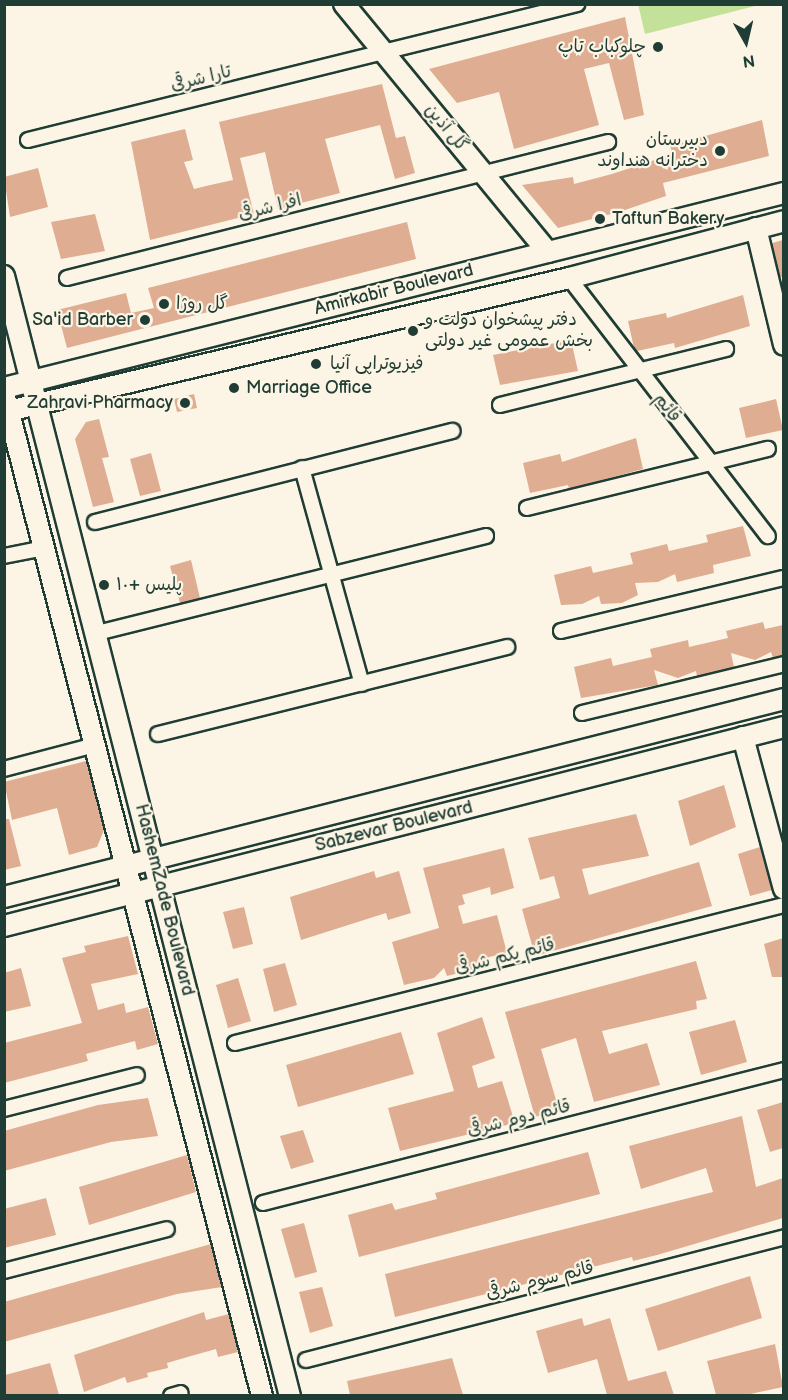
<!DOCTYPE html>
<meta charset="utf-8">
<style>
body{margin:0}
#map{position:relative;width:788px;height:1400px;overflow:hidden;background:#fcf5e5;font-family:"Balsamiq Sans","Playpen Sans Arabic",sans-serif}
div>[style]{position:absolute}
.green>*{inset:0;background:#c3e199}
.building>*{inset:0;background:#dfad92}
.roads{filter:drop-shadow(2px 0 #1f3d34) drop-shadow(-2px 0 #1f3d34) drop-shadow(0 2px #1f3d34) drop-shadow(0 -2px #1f3d34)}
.street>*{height:14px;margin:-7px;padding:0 7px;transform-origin:7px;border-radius:7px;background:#fcf5e5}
.secondary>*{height:20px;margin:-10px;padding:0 10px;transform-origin:10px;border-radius:10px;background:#fcf5e5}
.dots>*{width:16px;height:16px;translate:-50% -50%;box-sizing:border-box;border:3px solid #fcf5e5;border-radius:50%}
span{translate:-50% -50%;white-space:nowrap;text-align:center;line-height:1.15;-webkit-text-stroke:4.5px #fcf5e5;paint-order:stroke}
.poi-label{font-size:18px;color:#1f3d34}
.right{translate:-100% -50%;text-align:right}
.left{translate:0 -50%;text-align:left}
.street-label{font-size:18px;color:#1f3d34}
.frame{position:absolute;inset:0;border:6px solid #1f3d34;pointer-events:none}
.north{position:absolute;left:716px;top:12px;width:60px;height:60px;-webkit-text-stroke:4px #fcf5e5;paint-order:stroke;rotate:172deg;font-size:16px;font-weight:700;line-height:24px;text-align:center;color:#1f3d34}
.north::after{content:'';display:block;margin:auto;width:21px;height:27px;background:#1f3d34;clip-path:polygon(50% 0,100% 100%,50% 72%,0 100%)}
</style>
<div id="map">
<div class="green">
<div style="clip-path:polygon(638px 4px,759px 4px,759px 5px,645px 34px)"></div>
</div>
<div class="building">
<div style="clip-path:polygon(625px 17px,644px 115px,624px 120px,609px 63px,584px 69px,599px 125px,514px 149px,499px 92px,457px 103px,429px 69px)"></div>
<div style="clip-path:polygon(382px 84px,396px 138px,405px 136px,415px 173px,395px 179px,380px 125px,352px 132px,325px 139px,340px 193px,278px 209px,265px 152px,240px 158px,254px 214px,150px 240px,131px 142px,185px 129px,193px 160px,184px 162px,194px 189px,206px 186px,233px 180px,219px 122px)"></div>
<div style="clip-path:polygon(762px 120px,769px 156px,663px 183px,666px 196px,619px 212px,558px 228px,522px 185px,573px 177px,574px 184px,612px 174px,673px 154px,670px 146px)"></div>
<div style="clip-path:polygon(38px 168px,48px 207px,10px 217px,4px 177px)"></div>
<div style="clip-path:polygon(95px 214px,105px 251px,61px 259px,51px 222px)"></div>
<div style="clip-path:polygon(407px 222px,416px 259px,67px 348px,57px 310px,126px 293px,131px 313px,154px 308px,148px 288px)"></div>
<div style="clip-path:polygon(783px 240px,783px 277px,780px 277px,772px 243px)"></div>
<div style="clip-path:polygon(743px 295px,750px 326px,675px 348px,674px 343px,637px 351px,634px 348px,628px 321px,666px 313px,667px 318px)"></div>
<div style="clip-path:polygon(571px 340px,578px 371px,500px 385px,493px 355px)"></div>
<div style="clip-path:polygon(194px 394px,197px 408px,177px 412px,174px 399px)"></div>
<div style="clip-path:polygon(776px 399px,783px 430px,746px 438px,739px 408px)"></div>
<div style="clip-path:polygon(99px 419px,109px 457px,102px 458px,114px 502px,93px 507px,75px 439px,86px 422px)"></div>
<div style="clip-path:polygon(636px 438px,643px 469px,569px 489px,568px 485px,530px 493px,523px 463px,560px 454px,562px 462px)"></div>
<div style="clip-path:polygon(151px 453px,161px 491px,140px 496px,130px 459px)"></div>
<div style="clip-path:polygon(743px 526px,751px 556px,713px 565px,714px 573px,677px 582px,675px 574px,658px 582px,635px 583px,638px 595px,622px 603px,601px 604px,599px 596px,582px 604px,561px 605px,554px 575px,591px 566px,593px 573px,633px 564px,630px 553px,667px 544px,669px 551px,708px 542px,706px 535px)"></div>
<div style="clip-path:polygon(191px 560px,200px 598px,180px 603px,170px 566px)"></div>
<div style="clip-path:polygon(763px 622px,765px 629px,783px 625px,783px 655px,773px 658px,771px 652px,755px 660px,731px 653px,734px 667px,697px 676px,696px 671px,678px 678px,654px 670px,658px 685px,581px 698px,574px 667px,611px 658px,613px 666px,652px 657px,650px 649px,688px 640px,689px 647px,728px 638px,726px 631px)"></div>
<div style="clip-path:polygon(86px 761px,104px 830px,97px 847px,69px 855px,57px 808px,12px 820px,4px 782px)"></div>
<div style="clip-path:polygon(724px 785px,736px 827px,690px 846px,678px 801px)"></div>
<div style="clip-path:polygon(636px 814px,649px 856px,582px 869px,589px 895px,699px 862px,712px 906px,535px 956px,522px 909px,560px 898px,554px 876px,540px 880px,528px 838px)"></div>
<div style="clip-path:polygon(4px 819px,9px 819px,21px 866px,4px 870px)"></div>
<div style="clip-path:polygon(760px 847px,772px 890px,750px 896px,738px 854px)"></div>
<div style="clip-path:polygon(504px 848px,514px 888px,491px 895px,490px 887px,462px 895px,465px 904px,458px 906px,463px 924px,497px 915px,507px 953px,489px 957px,491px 965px,447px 976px,444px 968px,434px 978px,404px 985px,392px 942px,439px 928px,423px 868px)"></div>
<div style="clip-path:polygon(374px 871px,376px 878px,399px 871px,411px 913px,388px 920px,386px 913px,301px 940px,290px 897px)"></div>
<div style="clip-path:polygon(244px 907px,253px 944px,233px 949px,223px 912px)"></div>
<div style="clip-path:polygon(128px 936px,138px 974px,91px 984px,98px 1010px,124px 1003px,126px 1013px,148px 1007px,158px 1044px,137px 1050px,135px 1041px,86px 1054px,88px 1061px,4px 1083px,4px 1043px,82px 1023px,62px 958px,86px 952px,84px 946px)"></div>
<div style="clip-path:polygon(783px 938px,783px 977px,772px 977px,764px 944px)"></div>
<div style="clip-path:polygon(696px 961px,707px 999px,696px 1001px,697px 1009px,602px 1031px,609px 1054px,647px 1043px,660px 1085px,594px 1102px,576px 1038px,541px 1049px,559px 1110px,535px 1117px,505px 1012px)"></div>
<div style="clip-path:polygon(285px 963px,297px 1005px,274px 1012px,263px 969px)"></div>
<div style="clip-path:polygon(21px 968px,31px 1006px,4px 1012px,4px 973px)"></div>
<div style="clip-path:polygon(238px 978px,251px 1021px,228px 1028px,216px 985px)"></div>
<div style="clip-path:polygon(482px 1017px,495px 1058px,472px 1066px,478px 1088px,502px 1081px,515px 1123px,400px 1151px,388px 1108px,454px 1091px,437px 1033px)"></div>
<div style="clip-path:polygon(735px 1020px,747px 1062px,701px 1075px,689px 1032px)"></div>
<div style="clip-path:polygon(401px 1032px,414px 1074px,298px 1107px,286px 1065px)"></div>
<div style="clip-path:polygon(148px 1098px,158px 1136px,111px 1142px,4px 1171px,4px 1131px,98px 1105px)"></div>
<div style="clip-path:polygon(783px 1102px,783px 1148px,770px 1152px,757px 1110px)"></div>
<div style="clip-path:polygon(742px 1116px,756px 1187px,783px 1178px,783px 1218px,657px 1255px,633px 1261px,632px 1257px,395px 1317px,385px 1274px,713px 1192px,706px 1168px,641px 1189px,629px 1146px)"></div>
<div style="clip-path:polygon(303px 1130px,314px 1162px,291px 1169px,280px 1136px)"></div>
<div style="clip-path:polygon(588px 1152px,600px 1194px,359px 1257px,348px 1215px,392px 1203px,395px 1210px,437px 1199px,435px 1193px)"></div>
<div style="clip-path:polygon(187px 1155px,196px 1192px,89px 1225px,79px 1187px)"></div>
<div style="clip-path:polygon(46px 1198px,56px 1235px,4px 1248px,4px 1209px)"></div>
<div style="clip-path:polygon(304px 1223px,317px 1272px,295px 1278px,281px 1229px)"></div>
<div style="clip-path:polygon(211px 1244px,222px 1287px,177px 1294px,4px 1342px,4px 1302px)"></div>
<div style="clip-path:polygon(750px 1276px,762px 1318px,658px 1351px,645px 1309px)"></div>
<div style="clip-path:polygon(322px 1287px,333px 1326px,310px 1333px,299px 1292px)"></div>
<div style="clip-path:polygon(204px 1312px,206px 1320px,229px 1314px,238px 1352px,218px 1357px,216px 1349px,191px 1356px,167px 1363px,168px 1368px,147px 1373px,148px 1377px,127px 1383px,125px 1377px,84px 1392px,74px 1355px)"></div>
<div style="clip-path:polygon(582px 1318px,584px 1326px,610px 1318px,628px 1381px,666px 1371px,674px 1395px,607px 1395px,597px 1359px,548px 1373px,536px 1331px)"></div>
<div style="clip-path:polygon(775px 1344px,783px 1387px,746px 1395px,716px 1395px,707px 1361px)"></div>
<div style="clip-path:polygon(452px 1358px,463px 1395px,350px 1395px,347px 1381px)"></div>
<div style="clip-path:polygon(50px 1363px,59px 1395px,5px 1395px,5px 1375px)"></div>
</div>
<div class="roads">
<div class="street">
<div style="left:28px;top:140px;width:566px;rotate:-13.91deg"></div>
<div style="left:67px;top:278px;width:558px;rotate:-14.11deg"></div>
<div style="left:569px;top:278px;width:326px;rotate:52.4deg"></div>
<div style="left:500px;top:405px;width:233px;rotate:-13.9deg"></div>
<div style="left:302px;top:468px;width:224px;rotate:74.5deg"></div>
<div style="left:527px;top:508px;width:248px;rotate:-13.8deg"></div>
<div style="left:95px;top:522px;width:369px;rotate:-14.3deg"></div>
<div style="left:4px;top:556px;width:42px;rotate:-11deg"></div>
<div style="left:561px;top:631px;width:229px;rotate:-13.4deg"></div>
<div style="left:97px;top:633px;width:401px;rotate:-14deg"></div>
<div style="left:582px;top:713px;width:208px;rotate:-13.6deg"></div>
<div style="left:158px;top:734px;width:360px;rotate:-14deg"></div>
<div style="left:4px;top:769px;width:94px;rotate:-14.8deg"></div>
<div style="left:235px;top:1043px;width:566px;rotate:-14.11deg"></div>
<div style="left:4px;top:1109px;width:137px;rotate:-14.3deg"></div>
<div style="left:263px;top:1203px;width:538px;rotate:-14.32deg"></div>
<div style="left:4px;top:1271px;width:168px;rotate:-14.4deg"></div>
<div style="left:306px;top:1360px;width:494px;rotate:-14.4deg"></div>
<div style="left:171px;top:1396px;width:10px;rotate:-17deg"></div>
</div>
<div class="secondary">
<div style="left:344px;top:4px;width:321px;rotate:50.6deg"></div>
<div style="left:756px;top:228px;width:120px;rotate:76.5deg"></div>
<div style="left:4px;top:276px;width:1156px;rotate:75.68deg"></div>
<div style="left:4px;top:388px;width:804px;rotate:-14.04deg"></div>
<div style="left:4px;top:393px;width:1036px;rotate:75.57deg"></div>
<div style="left:4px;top:412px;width:581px;rotate:-13.34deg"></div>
<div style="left:569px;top:278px;width:222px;rotate:-14.8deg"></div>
<div style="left:743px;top:737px;width:157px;rotate:74.9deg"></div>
<div style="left:4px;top:897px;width:805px;rotate:-14.24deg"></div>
<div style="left:4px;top:926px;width:805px;rotate:-14.31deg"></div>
</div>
</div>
<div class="dots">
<div style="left:658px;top:47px;background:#1f3d34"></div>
<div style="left:720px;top:151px;background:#1f3d34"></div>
<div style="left:600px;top:219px;background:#1f3d34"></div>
<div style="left:164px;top:304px;background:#1f3d34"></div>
<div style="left:145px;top:320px;background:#1f3d34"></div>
<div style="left:413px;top:331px;background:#1f3d34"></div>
<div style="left:316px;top:364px;background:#1f3d34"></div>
<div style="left:234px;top:388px;background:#1f3d34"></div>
<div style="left:185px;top:403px;background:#1f3d34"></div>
<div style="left:104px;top:585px;background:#1f3d34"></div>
</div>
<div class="poi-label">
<span class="right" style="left:646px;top:47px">چلوکباب تاپ</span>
<span class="right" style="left:708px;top:151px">دبیرستان<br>دخترانه هنداوند</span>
<span class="left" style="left:612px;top:219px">Taftun Bakery</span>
<span class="left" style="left:176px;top:304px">گل روژا</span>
<span class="right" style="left:133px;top:320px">Sa'id Barber</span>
<span class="left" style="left:425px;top:331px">دفتر پیشخوان دولت و<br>بخش عمومی غیر دولتی</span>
<span class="left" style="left:330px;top:364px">فیزیوتراپی آنیا</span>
<span class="left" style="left:246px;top:388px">Marriage Office</span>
<span class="right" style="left:173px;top:403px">Zahravi Pharmacy</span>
<span class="left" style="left:116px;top:585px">پلیس +۱۰</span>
</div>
<div class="street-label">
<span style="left:201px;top:79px;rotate:-14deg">تارا شرقی</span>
<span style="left:446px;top:128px;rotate:50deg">گل آذین</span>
<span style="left:270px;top:208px;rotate:-14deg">افرا شرقی</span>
<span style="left:394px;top:290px;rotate:-14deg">Amirkabir Boulevard</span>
<span style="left:667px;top:408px;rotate:52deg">قائم</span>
<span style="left:394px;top:827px;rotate:-14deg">Sabzevar Boulevard</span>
<span style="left:164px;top:900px;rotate:76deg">HashemZade Boulevard</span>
<span style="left:505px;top:957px;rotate:-14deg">قائم یکم شرقی</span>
<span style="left:519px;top:1119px;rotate:-14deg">قائم دوم شرقی</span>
<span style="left:540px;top:1281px;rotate:-14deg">قائم سوم شرقی</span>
</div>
<div class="frame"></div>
<div class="north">N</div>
</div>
